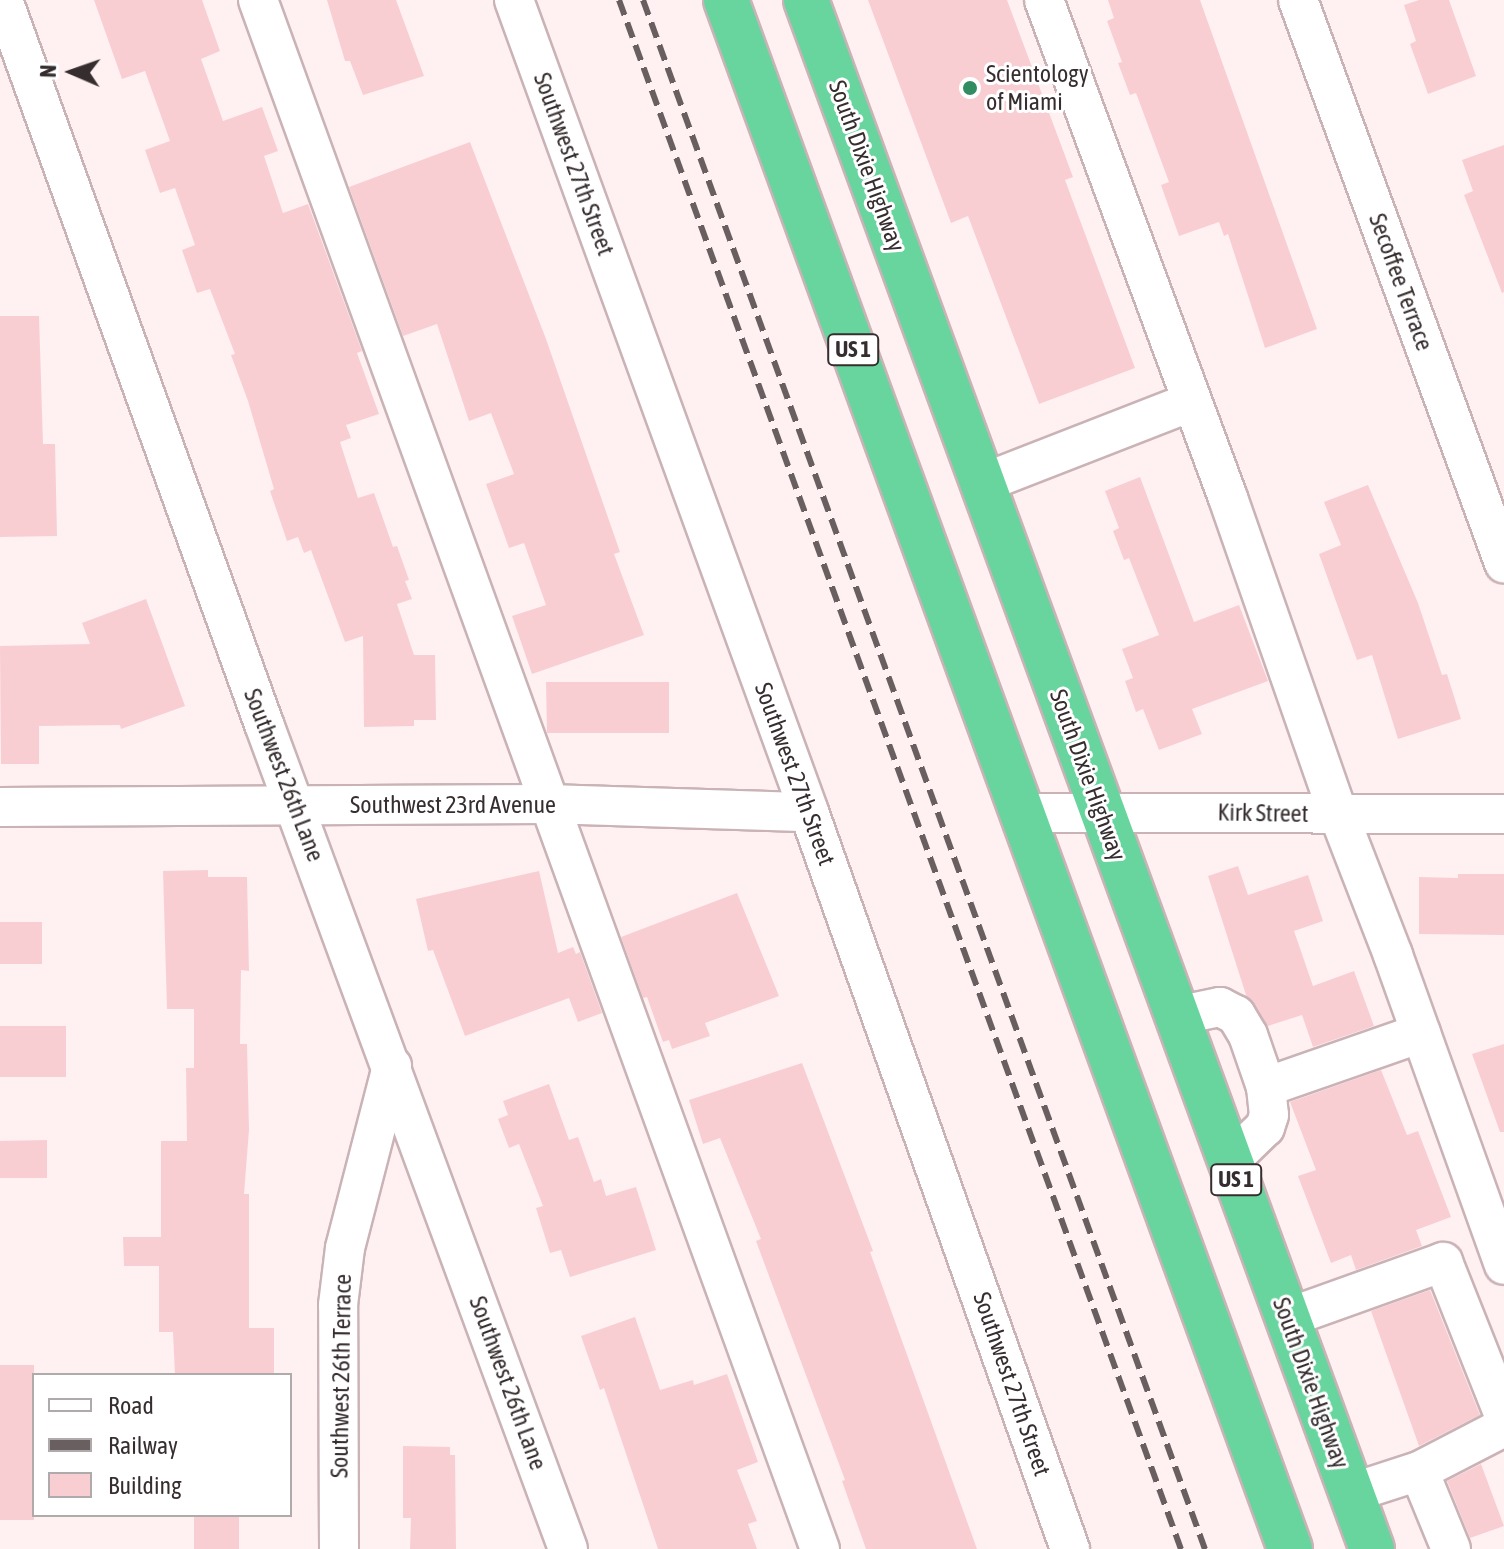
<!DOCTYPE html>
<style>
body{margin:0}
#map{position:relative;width:1504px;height:1549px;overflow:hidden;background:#fff0f2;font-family:"Asap Condensed",sans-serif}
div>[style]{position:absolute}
.building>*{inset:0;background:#f9ced3}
.roads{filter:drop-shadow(2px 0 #cab3b6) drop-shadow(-2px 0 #cab3b6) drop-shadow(0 2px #cab3b6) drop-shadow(0 -2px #cab3b6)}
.minor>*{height:38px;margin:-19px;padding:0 19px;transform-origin:19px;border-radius:19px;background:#fff}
.highway>*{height:44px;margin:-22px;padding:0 22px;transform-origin:22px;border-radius:22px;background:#68d59e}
.rail>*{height:6px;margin-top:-3px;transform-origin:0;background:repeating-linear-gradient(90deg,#695f60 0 16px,transparent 0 24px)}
.dots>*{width:22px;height:22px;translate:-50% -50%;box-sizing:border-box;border:4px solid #fff;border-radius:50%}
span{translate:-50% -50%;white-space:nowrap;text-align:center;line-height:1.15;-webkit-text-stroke:6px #fff;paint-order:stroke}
.shield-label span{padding:2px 6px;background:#fff;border:2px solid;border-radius:6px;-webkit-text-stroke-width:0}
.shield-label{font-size:22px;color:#362d2e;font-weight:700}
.poi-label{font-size:24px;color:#362d2e}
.left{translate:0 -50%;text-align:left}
.street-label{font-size:24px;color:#362d2e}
.legend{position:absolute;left:32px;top:1373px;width:260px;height:144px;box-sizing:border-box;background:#fff;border:2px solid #afabab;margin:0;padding:10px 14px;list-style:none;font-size:24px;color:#362d2e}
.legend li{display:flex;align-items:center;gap:16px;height:40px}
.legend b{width:40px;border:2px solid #afabab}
.north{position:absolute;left:32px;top:32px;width:80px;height:80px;-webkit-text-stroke:6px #fff;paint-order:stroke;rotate:272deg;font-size:22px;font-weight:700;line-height:32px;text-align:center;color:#362d2e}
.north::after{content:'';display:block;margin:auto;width:28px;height:36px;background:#362d2e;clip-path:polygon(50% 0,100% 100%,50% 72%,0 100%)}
</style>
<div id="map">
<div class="building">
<div style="clip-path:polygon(94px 0,202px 0,220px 51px,201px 59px,223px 121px,262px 107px,278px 151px,264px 156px,283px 213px,308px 204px,362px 351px,357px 353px,379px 414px,346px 425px,351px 438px,340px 442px,358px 498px,374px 493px,393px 547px,397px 546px,409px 580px,405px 581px,412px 599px,397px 604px,414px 655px,435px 655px,436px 720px,414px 720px,414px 726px,364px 727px,363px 636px,345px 642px,311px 550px,304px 553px,298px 537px,287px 541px,270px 491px,274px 489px,248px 401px,231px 355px,235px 354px,210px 289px,197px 293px,182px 250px,195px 245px,175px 188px,160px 193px,145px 150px,170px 141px,145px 71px,122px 79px)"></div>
<div style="clip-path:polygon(327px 0,396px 0,424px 76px,363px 95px,350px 61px,345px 61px)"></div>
<div style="clip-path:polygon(868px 0,1007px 0,1073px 177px,1065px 180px,1135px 368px,1039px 404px,968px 216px,951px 223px)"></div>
<div style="clip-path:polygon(1108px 0,1200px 0,1317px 329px,1265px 348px,1228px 234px,1224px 236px,1219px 222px,1179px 236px,1161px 185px,1169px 182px,1136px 93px,1130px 95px,1118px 63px,1122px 62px,1107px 21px,1114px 18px)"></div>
<div style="clip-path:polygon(1419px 0,1449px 0,1476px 76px,1428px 94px,1410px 44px,1416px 41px,1404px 5px)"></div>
<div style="clip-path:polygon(470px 142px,546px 339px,620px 552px,614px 554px,644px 635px,532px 674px,512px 616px,546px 605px,524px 543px,509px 548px,486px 484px,514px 474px,491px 413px,469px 421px,437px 324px,403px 336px,349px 187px)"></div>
<div style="clip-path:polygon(1504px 145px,1504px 292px,1502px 293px,1464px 195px,1473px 191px,1462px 160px)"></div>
<div style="clip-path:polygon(0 316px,39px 316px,43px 444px,55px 444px,57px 536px,0 537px)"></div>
<div style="clip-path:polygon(1140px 477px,1194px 622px,1239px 605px,1268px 681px,1192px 709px,1202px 734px,1159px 750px,1143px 709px,1136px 712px,1125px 681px,1133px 678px,1122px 649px,1159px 635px,1129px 558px,1124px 560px,1113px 531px,1119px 528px,1105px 491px)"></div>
<div style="clip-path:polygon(1368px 485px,1418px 603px,1442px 675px,1447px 674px,1461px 719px,1398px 739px,1372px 655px,1357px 660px,1319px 554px,1341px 545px,1324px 502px)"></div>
<div style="clip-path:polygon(146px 599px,185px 706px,121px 729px,120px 725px,39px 726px,39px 764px,1px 764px,0 646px,90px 644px,82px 623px)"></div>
<div style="clip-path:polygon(546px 682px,669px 682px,669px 733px,547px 733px)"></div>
<div style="clip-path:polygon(1238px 866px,1248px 895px,1308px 875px,1323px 921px,1294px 931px,1313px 986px,1354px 971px,1374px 1026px,1313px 1047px,1302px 1015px,1268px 1026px,1246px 995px,1208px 876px)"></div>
<div style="clip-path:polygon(208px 870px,208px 877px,247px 877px,249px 971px,241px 970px,240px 1044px,247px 1044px,249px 1130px,244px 1194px,249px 1194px,249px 1328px,274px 1328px,274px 1375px,175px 1375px,173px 1332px,159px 1332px,159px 1266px,124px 1266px,123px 1237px,161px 1237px,161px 1141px,187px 1141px,186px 1068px,194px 1068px,194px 1009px,167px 1009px,163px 871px)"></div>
<div style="clip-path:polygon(539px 871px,558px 953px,573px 947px,576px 954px,580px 952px,602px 1013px,578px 1022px,569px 998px,465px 1036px,433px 950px,428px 951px,416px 899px)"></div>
<div style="clip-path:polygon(1458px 874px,1504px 874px,1504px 935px,1419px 934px,1419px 877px,1458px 878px)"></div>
<div style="clip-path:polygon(737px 893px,779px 996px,705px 1023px,710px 1036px,672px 1049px,669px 1040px,663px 1042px,647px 997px,643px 998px,621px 937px)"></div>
<div style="clip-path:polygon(0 922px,42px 922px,42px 964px,0 964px)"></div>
<div style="clip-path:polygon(0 1026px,66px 1026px,66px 1077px,0 1077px)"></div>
<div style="clip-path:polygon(1504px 1044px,1504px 1132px,1500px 1132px,1472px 1054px)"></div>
<div style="clip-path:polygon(802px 1063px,873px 1251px,870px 1252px,977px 1549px,866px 1549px,842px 1481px,845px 1480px,756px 1241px,761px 1239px,720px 1138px,703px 1144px,689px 1100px)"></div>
<div style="clip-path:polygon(1381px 1070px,1407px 1135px,1418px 1131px,1451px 1217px,1416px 1230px,1422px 1246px,1356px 1270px,1351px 1255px,1331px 1263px,1298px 1176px,1316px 1170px,1290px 1102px)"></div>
<div style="clip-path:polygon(549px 1084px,569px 1140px,578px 1137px,594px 1182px,601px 1179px,606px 1196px,636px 1187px,656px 1250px,570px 1277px,561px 1250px,550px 1253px,536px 1208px,543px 1206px,519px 1144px,509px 1148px,498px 1119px,508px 1115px,503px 1101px)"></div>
<div style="clip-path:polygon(47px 1140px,47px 1178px,0 1178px,0 1141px)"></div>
<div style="clip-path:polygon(1430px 1290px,1480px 1415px,1419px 1446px,1371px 1311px)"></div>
<div style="clip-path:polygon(635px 1317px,660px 1390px,693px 1380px,694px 1385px,727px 1374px,758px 1462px,737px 1470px,757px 1521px,748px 1524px,757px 1549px,658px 1549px,604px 1388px,600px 1390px,581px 1336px)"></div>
<div style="clip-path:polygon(0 1365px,34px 1365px,34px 1520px,0 1520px)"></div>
<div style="clip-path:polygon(403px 1446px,450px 1447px,450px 1455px,455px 1455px,456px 1549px,410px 1549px,411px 1518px,403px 1518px)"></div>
<div style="clip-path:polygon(1481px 1464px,1504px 1526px,1470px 1538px,1447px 1481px)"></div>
<div style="clip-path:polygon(194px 1515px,239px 1515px,239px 1549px,194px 1549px)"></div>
</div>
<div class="roads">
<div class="minor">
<div style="left:3px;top:0;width:770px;rotate:70.18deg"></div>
<div style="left:264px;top:724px;width:879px;rotate:69.77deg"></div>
<div style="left:258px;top:0;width:1648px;rotate:70.06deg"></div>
<div style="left:514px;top:0;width:864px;rotate:70.03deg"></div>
<div style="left:809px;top:812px;width:782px;rotate:70.5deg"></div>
<div style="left:1044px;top:0;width:531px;rotate:69.72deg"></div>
<div style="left:1228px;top:498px;width:334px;rotate:70.8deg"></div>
<div style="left:1338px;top:813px;width:152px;rotate:68.8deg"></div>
<div style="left:1393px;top:955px;width:329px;rotate:70.3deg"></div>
<div style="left:1298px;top:0;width:600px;rotate:69.9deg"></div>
<div style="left:983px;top:483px;width:223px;rotate:-21.3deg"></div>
<div style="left:0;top:807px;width:548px;rotate:-0.31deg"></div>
<div style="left:548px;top:804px;width:261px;rotate:1.8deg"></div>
<div style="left:1022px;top:813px;width:482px;rotate:0.1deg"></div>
<div style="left:1176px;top:1016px;width:45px;rotate:-11.6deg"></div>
<div style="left:1220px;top:1007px;width:18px;rotate:27deg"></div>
<div style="left:1236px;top:1015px;width:23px;rotate:59deg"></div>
<div style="left:1248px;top:1035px;width:55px;rotate:70.9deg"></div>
<div style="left:1266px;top:1087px;width:28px;rotate:84deg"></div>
<div style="left:1269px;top:1115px;width:13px;rotate:108deg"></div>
<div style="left:1265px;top:1127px;width:50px;rotate:135.8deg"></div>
<div style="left:1266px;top:1087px;width:164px;rotate:-19.2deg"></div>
<div style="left:1287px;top:1318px;width:166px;rotate:-19.7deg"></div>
<div style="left:1443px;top:1262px;width:165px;rotate:68.3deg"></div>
<div style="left:1351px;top:1493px;width:71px;rotate:-17.9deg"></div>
<div style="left:339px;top:1549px;width:244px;rotate:-90.2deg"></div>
<div style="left:338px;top:1305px;width:57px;rotate:-83deg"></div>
<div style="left:345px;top:1248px;width:188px;rotate:-75.5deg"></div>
<div style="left:1451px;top:1549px;width:84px;rotate:-112.3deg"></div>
<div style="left:1419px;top:1471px;width:96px;rotate:-27.4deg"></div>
</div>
<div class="highway">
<div style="left:726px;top:0;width:1648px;rotate:69.99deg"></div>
<div style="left:806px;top:0;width:1649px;rotate:69.93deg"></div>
</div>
</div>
<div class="rail">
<div style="left:619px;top:0;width:1648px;rotate:70.06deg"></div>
<div style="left:643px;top:0;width:1648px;rotate:70.06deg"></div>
</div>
<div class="dots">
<div style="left:970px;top:88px;background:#328c62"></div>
</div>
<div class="shield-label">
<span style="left:853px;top:350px">US 1</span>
<span style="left:1236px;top:1180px">US 1</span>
</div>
<div class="poi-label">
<span class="left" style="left:986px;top:88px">Scientology<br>of Miami</span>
</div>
<div class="street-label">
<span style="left:574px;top:164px;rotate:70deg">Southwest 27th Street</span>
<span style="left:867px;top:166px;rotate:70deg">South Dixie Highway</span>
<span style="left:1401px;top:282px;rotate:70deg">Secoffee Terrace</span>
<span style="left:795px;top:774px;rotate:70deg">Southwest 27th Street</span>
<span style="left:284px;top:775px;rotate:69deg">Southwest 26th Lane</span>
<span style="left:1088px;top:775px;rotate:70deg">South Dixie Highway</span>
<span style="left:453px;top:805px">Southwest 23rd Avenue</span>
<span style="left:1263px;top:813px;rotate:1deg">Kirk Street</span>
<span style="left:341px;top:1376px;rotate:-89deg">Southwest 26th Terrace</span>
<span style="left:508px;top:1383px;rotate:70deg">Southwest 26th Lane</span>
<span style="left:1311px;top:1383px;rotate:70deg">South Dixie Highway</span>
<span style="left:1012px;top:1384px;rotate:71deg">Southwest 27th Street</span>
</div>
<ul class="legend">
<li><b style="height:10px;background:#fff"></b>Road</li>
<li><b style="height:10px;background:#695f60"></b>Railway</li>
<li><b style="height:22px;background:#f9ced3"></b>Building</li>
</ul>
<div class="north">N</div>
</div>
